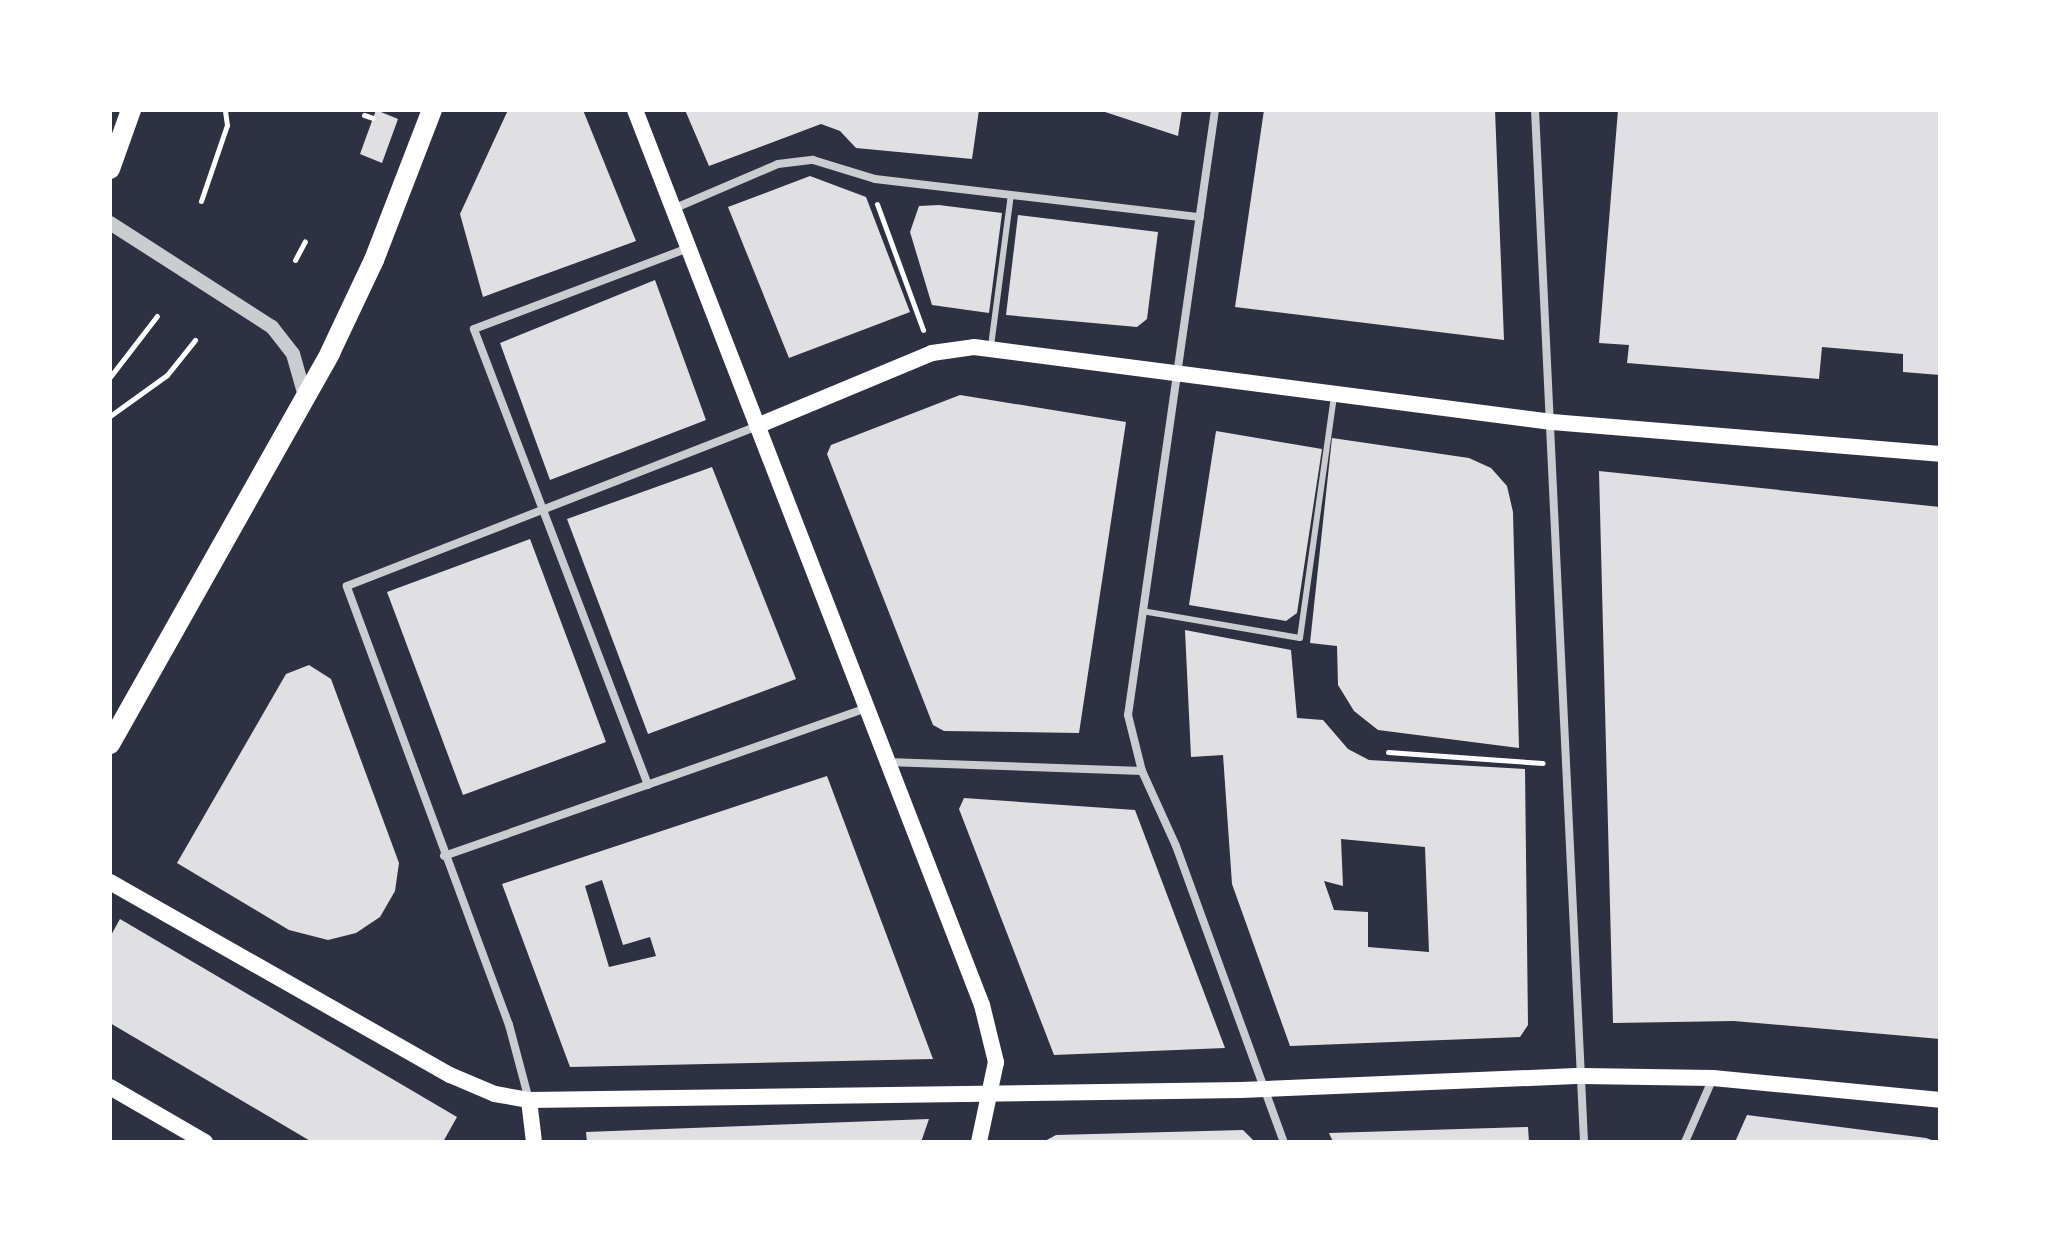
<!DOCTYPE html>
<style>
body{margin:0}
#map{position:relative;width:2050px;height:1252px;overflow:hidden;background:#2d3142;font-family:"Titillium Web",sans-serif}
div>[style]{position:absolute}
.building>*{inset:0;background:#e0e0e3}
.path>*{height:5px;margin:-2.5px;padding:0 2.5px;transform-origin:2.5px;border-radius:2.5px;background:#fff}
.service>*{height:6px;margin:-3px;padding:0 3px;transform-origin:3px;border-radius:3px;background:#caccd0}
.minor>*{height:8px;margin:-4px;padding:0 4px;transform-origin:4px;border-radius:4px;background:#caccd0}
.tertiary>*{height:14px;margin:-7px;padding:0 7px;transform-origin:7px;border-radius:7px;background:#caccd0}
.secondary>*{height:16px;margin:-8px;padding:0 8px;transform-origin:8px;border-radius:8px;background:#fff}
.primary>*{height:20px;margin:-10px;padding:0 10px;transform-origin:10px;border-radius:10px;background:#fff}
span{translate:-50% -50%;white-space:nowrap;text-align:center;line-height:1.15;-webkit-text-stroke:8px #fff;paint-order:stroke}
.frame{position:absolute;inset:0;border:112px solid #fff;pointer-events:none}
</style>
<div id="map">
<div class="building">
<div style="clip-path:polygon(376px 110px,398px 119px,382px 163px,360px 154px)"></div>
<div style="clip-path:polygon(508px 110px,583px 110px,636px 241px,483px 297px,460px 214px)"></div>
<div style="clip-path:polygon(685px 110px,979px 110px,972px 159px,856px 148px,840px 131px,821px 124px,709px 166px)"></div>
<div style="clip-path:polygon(1099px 110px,1182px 110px,1178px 136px)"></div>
<div style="clip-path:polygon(1264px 110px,1495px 110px,1504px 340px,1235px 307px)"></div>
<div style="clip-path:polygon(1618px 110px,1940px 110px,1940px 375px,1903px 372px,1903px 354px,1822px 347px,1819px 379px,1627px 363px,1629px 345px,1599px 343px)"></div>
<div style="clip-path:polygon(810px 176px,866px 197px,910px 312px,789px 358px,728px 207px)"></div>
<div style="clip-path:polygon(939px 205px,1002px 213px,989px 313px,932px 305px,910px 232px,919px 206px)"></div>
<div style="clip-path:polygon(1018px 215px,1158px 232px,1147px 319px,1137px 327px,1006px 315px)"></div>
<div style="clip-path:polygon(655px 280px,706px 420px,550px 480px,500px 343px)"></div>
<div style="clip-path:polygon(960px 395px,1126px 422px,1079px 733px,944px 731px,933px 725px,827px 454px,831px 445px)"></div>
<div style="clip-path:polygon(1216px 431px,1322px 449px,1297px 613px,1286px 621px,1189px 605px)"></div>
<div style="clip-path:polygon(1332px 438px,1469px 458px,1491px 468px,1507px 486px,1513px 512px,1519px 748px,1378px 730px,1354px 711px,1338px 685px,1337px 646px,1310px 643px)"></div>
<div style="clip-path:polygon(712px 467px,796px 679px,648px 734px,567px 519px)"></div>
<div style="clip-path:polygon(1599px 471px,1940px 507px,1940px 1039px,1734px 1021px,1613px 1023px)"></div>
<div style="clip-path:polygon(530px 539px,606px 742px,463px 795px,387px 592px)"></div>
<div style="clip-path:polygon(evenodd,1185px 630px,1291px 650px,1297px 718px,1323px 720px,1348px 749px,1369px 760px,1525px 769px,1528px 1025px,1520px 1037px,1290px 1046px,1232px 884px,1223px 755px,1191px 757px,1185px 630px,1341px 839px,1425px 847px,1429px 952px,1368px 947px,1368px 912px,1334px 910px,1324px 881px,1343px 886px,1341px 839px)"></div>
<div style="clip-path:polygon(309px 665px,331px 679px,399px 863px,395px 891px,380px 917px,356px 933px,328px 940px,289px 930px,177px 863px,286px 674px)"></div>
<div style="clip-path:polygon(evenodd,827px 776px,933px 1059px,570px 1067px,502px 884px,827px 776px,602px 880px,623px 945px,650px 937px,656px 956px,609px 967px,585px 886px,602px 880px)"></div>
<div style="clip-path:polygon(964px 798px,1135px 810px,1225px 1048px,1054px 1055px,959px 809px)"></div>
<div style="clip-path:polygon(120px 919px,457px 1117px,443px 1142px,312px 1142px,110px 1023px,110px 937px)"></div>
<div style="clip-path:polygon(1747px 1115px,1926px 1138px,1937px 1142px,1735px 1142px)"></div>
<div style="clip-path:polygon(929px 1119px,921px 1142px,587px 1142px,586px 1132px)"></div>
<div style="clip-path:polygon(1528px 1127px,1529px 1142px,1333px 1142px,1329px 1133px)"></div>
<div style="clip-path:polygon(1243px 1130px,1255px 1142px,1043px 1142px,1056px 1135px)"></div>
</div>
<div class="path">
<div style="left:364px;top:115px;width:9px;rotate:18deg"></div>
<div style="left:201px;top:201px;width:80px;rotate:-71.1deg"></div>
<div style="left:227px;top:125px;width:15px;rotate:-98deg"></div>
<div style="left:877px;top:204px;width:134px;rotate:69.9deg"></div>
<div style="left:295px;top:260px;width:21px;rotate:-62deg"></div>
<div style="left:110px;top:377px;width:77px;rotate:-52.4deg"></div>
<div style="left:110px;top:416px;width:70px;rotate:-35.7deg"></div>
<div style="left:167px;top:375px;width:45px;rotate:-51.3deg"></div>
<div style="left:1388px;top:752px;width:155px;rotate:4.1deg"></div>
</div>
<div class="service">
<div style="left:991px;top:346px;width:152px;rotate:-82.5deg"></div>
<div style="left:1142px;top:611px;width:160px;rotate:9.7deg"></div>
<div style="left:1300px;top:638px;width:244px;rotate:-82deg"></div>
</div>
<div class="minor">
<div style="left:1215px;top:110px;width:611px;rotate:98.18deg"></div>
<div style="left:1128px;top:715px;width:58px;rotate:76deg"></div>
<div style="left:1142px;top:771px;width:82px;rotate:65.6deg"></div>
<div style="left:1176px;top:846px;width:315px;rotate:70deg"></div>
<div style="left:1535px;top:110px;width:1033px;rotate:87.28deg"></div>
<div style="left:673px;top:209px;width:114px;rotate:-23.2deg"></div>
<div style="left:778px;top:164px;width:35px;rotate:-7deg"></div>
<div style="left:813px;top:160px;width:65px;rotate:17deg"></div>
<div style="left:875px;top:179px;width:327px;rotate:6.7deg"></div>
<div style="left:887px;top:762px;width:255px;rotate:2deg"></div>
<div style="left:648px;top:785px;width:488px;rotate:-110.9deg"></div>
<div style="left:474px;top:329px;width:229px;rotate:-20.7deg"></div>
<div style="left:444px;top:856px;width:447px;rotate:-19.3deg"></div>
<div style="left:529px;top:1100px;width:78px;rotate:-104.9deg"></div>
<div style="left:509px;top:1025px;width:468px;rotate:-110.3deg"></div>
<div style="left:347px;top:586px;width:440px;rotate:-21.3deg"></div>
<div style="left:1685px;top:1142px;width:70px;rotate:-66.4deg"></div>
</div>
<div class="tertiary">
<div style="left:110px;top:223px;width:193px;rotate:32.7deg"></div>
<div style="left:272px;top:327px;width:34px;rotate:52deg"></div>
<div style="left:293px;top:354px;width:44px;rotate:74.1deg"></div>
</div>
<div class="secondary">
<div style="left:635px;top:110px;width:960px;rotate:68.81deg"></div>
<div style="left:982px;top:1005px;width:59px;rotate:76.2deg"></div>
<div style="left:996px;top:1062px;width:82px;rotate:102deg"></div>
<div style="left:757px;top:426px;width:190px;rotate:-22.6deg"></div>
<div style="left:932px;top:353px;width:42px;rotate:-8.1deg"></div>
<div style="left:974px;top:347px;width:583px;rotate:7.39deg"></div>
<div style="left:1552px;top:422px;width:389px;rotate:4.7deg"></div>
<div style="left:110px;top:882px;width:391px;rotate:29.6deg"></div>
<div style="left:450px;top:1075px;width:49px;rotate:22.9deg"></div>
<div style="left:495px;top:1094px;width:35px;rotate:10deg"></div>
<div style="left:529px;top:1100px;width:712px;rotate:-0.8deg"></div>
<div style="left:1241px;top:1090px;width:341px;rotate:-2.4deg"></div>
<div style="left:1582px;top:1076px;width:131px;rotate:0.9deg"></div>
<div style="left:1713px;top:1078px;width:228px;rotate:5.5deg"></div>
<div style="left:110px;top:1087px;width:110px;rotate:30.1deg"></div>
<div style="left:529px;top:1100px;width:42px;rotate:83.2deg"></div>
</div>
<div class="primary">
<div style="left:110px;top:169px;width:63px;rotate:-70.4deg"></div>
<div style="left:110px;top:744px;width:449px;rotate:-60.6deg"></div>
<div style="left:330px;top:353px;width:103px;rotate:-64.7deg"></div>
<div style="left:374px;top:260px;width:161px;rotate:-68.9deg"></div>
</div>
<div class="frame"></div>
</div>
